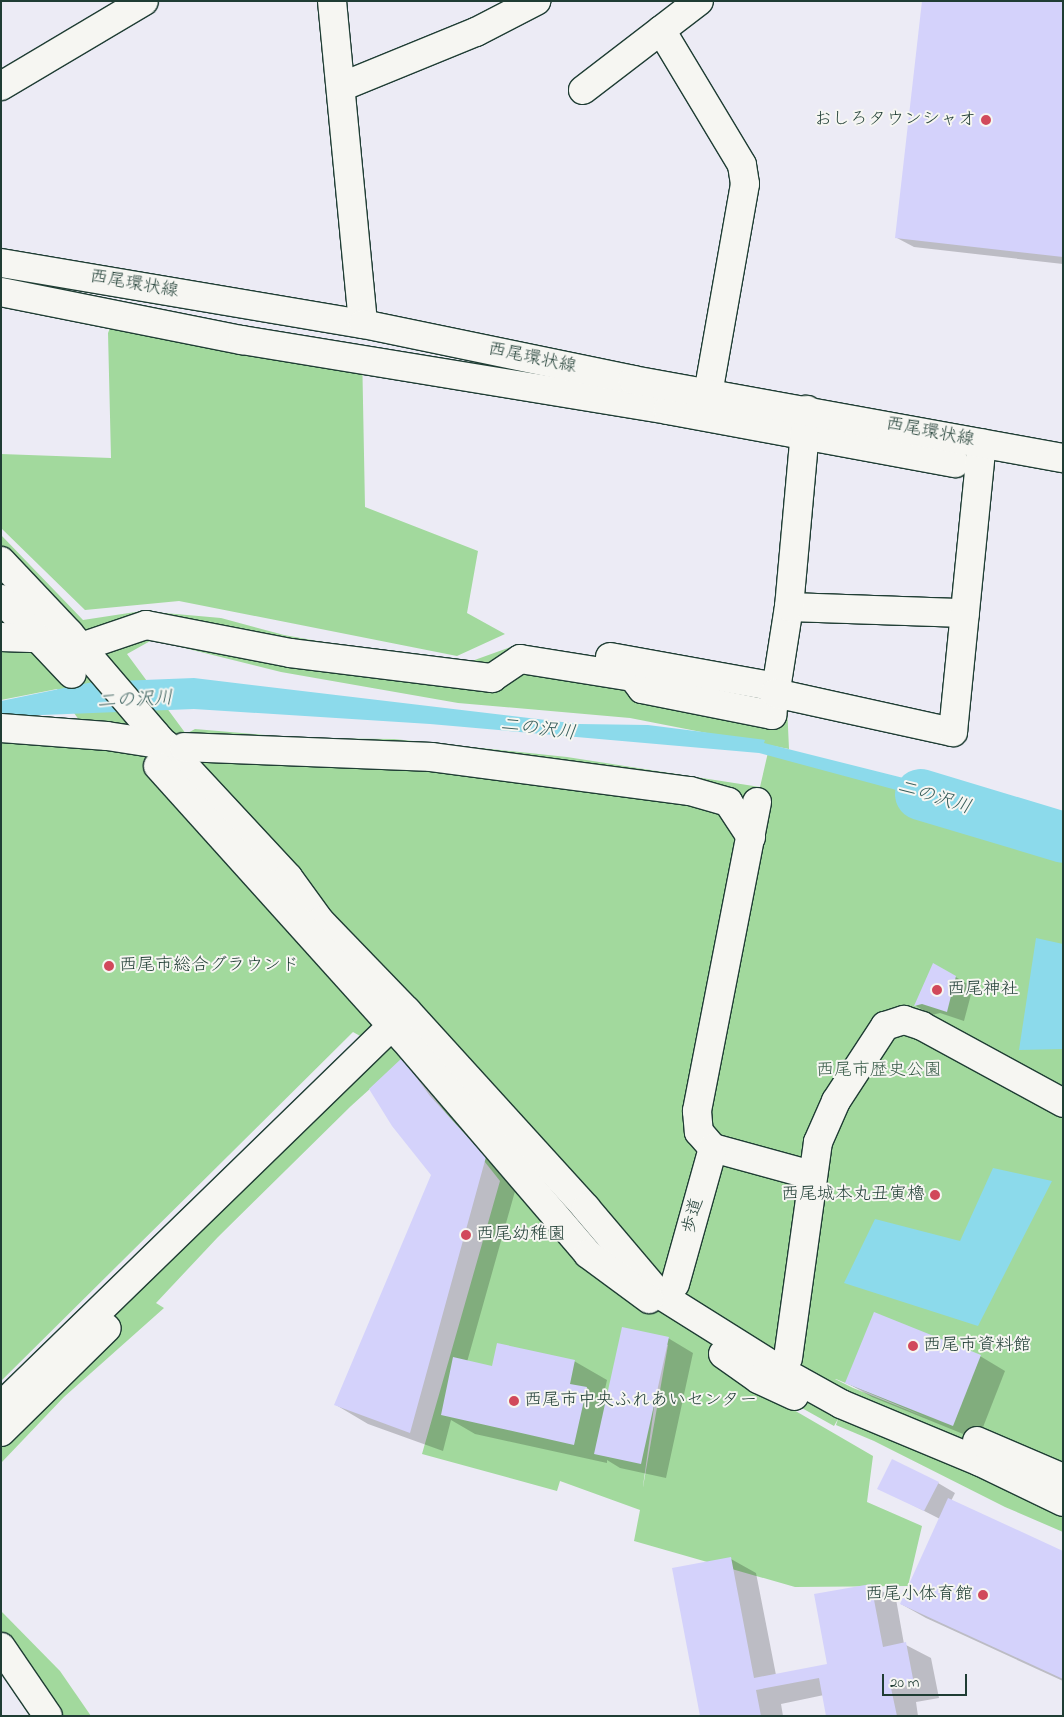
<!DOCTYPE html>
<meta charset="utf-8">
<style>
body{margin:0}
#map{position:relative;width:1064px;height:1717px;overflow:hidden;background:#ecebf5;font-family:"Indie Flower","Klee One",sans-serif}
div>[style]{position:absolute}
.green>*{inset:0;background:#a2d99d}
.water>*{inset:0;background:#8cdaeb}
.shadow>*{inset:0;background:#0003}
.river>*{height:51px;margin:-25.5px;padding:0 25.5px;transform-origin:25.5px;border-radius:25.5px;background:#8cdaeb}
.building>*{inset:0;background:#d4d2fb}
.roads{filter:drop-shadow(1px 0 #1f3d34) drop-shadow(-1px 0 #1f3d34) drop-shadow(0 1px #1f3d34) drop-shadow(0 -1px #1f3d34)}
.minor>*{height:28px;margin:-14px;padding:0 14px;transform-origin:14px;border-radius:14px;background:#f6f6f2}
.major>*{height:28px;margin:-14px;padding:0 14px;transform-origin:14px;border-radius:14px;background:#f6f6f2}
.dots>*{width:14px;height:14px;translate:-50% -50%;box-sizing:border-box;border:2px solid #f6f6f2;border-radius:50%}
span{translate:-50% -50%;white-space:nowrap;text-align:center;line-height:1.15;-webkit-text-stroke:4px #f6f6f2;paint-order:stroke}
.poi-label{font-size:18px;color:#1f3d34}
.right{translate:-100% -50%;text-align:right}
.left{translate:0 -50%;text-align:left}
.street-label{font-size:18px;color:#1f3d34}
.park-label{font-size:18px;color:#395c49}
.water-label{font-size:19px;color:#355c59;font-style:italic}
.frame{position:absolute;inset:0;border:2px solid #1f3d34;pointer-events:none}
.scale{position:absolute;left:882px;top:1674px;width:85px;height:22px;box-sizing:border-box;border:2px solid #1f3d34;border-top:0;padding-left:6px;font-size:15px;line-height:18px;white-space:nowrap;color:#1f3d34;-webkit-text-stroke:4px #f6f6f2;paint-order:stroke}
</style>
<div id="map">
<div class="green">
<div style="clip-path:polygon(119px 306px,362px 349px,365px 507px,478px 551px,467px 613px,505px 634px,457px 656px,179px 601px,85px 610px,1px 528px,1px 454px,111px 458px,108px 333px)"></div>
<div style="clip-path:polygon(evenodd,1px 535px,83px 620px,142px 611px,221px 618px,284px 635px,458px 666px,516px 645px,640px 675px,787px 705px,789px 749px,630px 718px,458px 703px,281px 672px,152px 640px,127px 654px,186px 734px,195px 729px,301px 738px,394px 739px,567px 757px,760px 787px,769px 748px,1063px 823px,1063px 1532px,1005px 1507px,874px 1441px,836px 1425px,838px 1419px,834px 1426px,732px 1369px,708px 1360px,873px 1456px,867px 1502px,922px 1526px,908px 1586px,795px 1587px,634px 1541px,640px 1510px,560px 1481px,557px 1491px,422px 1454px,500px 1181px,403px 1059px,351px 1106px,218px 1237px,156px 1303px,164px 1308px,64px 1397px,1px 1463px,1px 1415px,380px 1047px,353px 1032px,1px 1381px,1px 734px,84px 727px,57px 689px,1px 700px,1px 535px,663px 1343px,668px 1345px,643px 1487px,643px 1486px,663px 1343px,1px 535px,835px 1379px,836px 1379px,928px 1418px,853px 1388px,835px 1379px)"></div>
<div style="clip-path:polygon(1px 1611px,60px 1671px,91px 1716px,41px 1716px,1px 1658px)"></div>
</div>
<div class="water">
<div style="clip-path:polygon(194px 678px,579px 724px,648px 725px,765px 740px,764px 743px,1063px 818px,1063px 835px,759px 753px,430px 724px,194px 709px,17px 716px,1px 719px,1px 701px,93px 682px)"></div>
<div style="clip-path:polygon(1036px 938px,1063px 944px,1063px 1049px,1019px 1050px)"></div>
<div style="clip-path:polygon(993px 1168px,1052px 1181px,978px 1326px,844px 1283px,875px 1219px,960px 1241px)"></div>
</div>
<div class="shadow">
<div style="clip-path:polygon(1063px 1px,1063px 264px,914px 247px,897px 238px)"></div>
<div style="clip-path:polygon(933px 964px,973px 987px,964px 1021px,940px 1013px,932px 1015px,916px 1006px)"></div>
<div style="clip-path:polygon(402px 1060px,434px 1079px,519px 1177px,467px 1362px,493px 1367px,574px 1361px,607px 1380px,603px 1398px,607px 1400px,668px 1338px,693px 1353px,666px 1478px,620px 1468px,607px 1460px,607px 1463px,475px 1434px,451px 1420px,443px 1451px,368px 1424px,336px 1405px,433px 1175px)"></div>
<div style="clip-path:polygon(980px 1356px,1005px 1371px,978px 1440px,872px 1397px,847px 1383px)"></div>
<div style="clip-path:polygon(938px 1483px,955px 1493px,951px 1501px,1063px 1552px,1063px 1681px,926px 1618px,901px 1604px,940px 1519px,879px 1488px)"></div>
<div style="clip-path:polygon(731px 1559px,756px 1573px,776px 1675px,828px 1665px,871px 1585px,896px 1599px,904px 1644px,931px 1658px,939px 1698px,916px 1702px,918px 1716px,828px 1716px,824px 1695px,781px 1704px,783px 1716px,701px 1716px)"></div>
</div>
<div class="river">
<div style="left:920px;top:794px;width:149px;rotate:16.7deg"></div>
</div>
<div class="building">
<div style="clip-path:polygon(922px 1px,1063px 1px,1063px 257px,895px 238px)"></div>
<div style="clip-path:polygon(933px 963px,956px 976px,947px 1012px,922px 1004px,914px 1006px)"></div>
<div style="clip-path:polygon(402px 1058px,430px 1096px,486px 1157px,410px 1433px,334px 1405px,431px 1175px,392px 1126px,369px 1089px)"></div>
<div style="clip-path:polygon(874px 1312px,981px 1355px,953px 1426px,845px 1383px)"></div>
<div style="clip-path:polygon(622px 1327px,669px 1337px,641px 1464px,594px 1454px)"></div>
<div style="clip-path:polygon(497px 1343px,575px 1360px,570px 1384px,587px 1387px,574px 1445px,441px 1415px,453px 1357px,492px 1366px)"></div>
<div style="clip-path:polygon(892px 1459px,939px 1482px,924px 1511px,877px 1489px)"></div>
<div style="clip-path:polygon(948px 1498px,1063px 1551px,1063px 1679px,900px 1604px)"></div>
<div style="clip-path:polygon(731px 1557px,754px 1678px,827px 1664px,814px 1594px,871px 1584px,883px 1647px,906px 1642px,914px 1684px,891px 1688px,897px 1716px,826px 1716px,819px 1678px,756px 1690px,761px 1716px,700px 1716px,672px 1568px)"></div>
</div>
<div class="roads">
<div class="minor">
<div style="left:332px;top:1px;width:324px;rotate:84.5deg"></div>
<div style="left:661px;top:30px;width:157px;rotate:59deg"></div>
<div style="left:742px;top:165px;width:19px;rotate:81deg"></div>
<div style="left:745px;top:184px;width:212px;rotate:100deg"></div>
<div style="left:1px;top:86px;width:166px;rotate:-30.7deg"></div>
<div style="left:341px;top:87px;width:146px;rotate:-22.2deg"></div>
<div style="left:476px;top:32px;width:68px;rotate:-27.3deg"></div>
<div style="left:583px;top:90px;width:146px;rotate:-37.5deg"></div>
<div style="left:1px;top:292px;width:246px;rotate:11.3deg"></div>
<div style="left:242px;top:340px;width:432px;rotate:9.3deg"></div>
<div style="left:668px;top:410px;width:292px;rotate:10.5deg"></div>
<div style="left:1px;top:561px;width:99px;rotate:46.6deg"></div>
<div style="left:69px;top:633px;width:134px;rotate:49.5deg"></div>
<div style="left:156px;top:735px;width:194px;rotate:47.1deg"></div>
<div style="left:288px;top:877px;width:54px;rotate:54deg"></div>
<div style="left:320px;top:921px;width:125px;rotate:46deg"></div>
<div style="left:407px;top:1011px;width:266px;rotate:47.7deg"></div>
<div style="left:586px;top:1208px;width:113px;rotate:49.7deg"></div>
<div style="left:659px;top:1294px;width:143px;rotate:32.1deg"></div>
<div style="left:780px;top:1370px;width:70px;rotate:29.1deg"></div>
<div style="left:841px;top:1404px;width:151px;rotate:22.6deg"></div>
<div style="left:980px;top:1462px;width:92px;rotate:25.7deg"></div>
<div style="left:1px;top:599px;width:103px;rotate:46.6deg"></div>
<div style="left:789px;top:607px;width:176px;rotate:2deg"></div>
<div style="left:1px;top:637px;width:37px;rotate:2deg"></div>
<div style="left:90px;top:644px;width:59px;rotate:-18.7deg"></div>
<div style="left:146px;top:625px;width:147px;rotate:11deg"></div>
<div style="left:290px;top:653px;width:204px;rotate:7.1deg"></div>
<div style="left:492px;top:678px;width:34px;rotate:-34deg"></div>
<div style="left:520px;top:659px;width:114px;rotate:9.1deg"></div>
<div style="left:633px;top:677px;width:15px;rotate:53deg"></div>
<div style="left:642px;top:689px;width:133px;rotate:11.3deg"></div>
<div style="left:772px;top:715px;width:109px;rotate:-81.1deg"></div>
<div style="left:789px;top:607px;width:198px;rotate:-84.8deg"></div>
<div style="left:610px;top:657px;width:169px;rotate:10.2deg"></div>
<div style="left:775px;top:693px;width:182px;rotate:12.4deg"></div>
<div style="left:953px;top:732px;width:290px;rotate:-84.3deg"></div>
<div style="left:1px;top:728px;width:106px;rotate:4.3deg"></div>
<div style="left:107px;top:736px;width:60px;rotate:8.7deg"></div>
<div style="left:184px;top:747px;width:247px;rotate:2.3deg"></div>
<div style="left:431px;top:757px;width:261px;rotate:7.5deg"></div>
<div style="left:690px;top:791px;width:40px;rotate:16deg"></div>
<div style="left:728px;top:802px;width:42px;rotate:56.7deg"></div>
<div style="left:158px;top:766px;width:366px;rotate:48deg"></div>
<div style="left:403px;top:1038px;width:284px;rotate:49.4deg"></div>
<div style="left:588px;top:1254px;width:76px;rotate:36.4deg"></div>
<div style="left:757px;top:802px;width:315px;rotate:101deg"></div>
<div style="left:697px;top:1111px;width:21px;rotate:85deg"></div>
<div style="left:699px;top:1132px;width:21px;rotate:49deg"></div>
<div style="left:713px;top:1148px;width:103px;rotate:15.3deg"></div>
<div style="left:675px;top:1284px;width:141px;rotate:-74.4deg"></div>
<div style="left:723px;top:1354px;width:43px;rotate:35.5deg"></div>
<div style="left:758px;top:1379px;width:40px;rotate:25deg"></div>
<div style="left:788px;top:1358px;width:218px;rotate:-82.1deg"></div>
<div style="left:818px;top:1142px;width:45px;rotate:-66.3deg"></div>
<div style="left:836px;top:1101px;width:90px;rotate:-56.8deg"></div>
<div style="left:885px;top:1026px;width:20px;rotate:-18deg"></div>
<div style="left:904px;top:1020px;width:19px;rotate:18deg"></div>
<div style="left:922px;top:1026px;width:161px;rotate:28.6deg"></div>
<div style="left:1px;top:1406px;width:564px;rotate:-44.21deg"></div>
<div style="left:1px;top:1432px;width:148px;rotate:-44.5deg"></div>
<div style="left:977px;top:1441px;width:94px;rotate:23.3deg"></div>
<div style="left:1px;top:1647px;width:83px;rotate:55.7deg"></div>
</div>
<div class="major">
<div style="left:1px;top:263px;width:367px;rotate:9.6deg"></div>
<div style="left:363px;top:324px;width:276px;rotate:11.7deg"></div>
<div style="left:633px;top:380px;width:437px;rotate:10.3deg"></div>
</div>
</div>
<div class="dots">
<div style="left:986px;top:120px;background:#d1495b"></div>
<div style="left:109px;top:966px;background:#d1495b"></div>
<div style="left:937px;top:990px;background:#d1495b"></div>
<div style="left:935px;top:1195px;background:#d1495b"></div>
<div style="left:466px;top:1235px;background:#d1495b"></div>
<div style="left:913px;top:1346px;background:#d1495b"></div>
<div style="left:514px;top:1401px;background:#d1495b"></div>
<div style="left:983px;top:1595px;background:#d1495b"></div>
</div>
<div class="poi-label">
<span class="right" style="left:976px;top:120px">おしろタウンシャオ</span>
<span class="left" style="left:119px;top:966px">西尾市総合グラウンド</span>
<span class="left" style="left:947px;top:990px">西尾神社</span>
<span class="right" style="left:925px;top:1195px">西尾城本丸丑寅櫓</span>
<span class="left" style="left:476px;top:1235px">西尾幼稚園</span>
<span class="left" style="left:923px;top:1346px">西尾市資料館</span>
<span class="left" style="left:524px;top:1401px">西尾市中央ふれあいセンター</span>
<span class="right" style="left:973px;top:1595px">西尾小体育館</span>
</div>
<div class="street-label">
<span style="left:134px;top:285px;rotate:10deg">西尾環状線</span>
<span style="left:532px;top:359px;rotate:12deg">西尾環状線</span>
<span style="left:930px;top:433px;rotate:11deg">西尾環状線</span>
<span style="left:694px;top:1216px;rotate:-75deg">歩道</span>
</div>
<div class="park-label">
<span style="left:879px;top:1071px">西尾市歴史公園</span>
</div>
<div class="water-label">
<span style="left:135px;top:701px;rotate:-3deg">二の沢川</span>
<span style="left:538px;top:730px;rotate:7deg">二の沢川</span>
<span style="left:934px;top:798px;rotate:17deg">二の沢川</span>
</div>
<div class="frame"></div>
<div class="scale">20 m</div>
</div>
